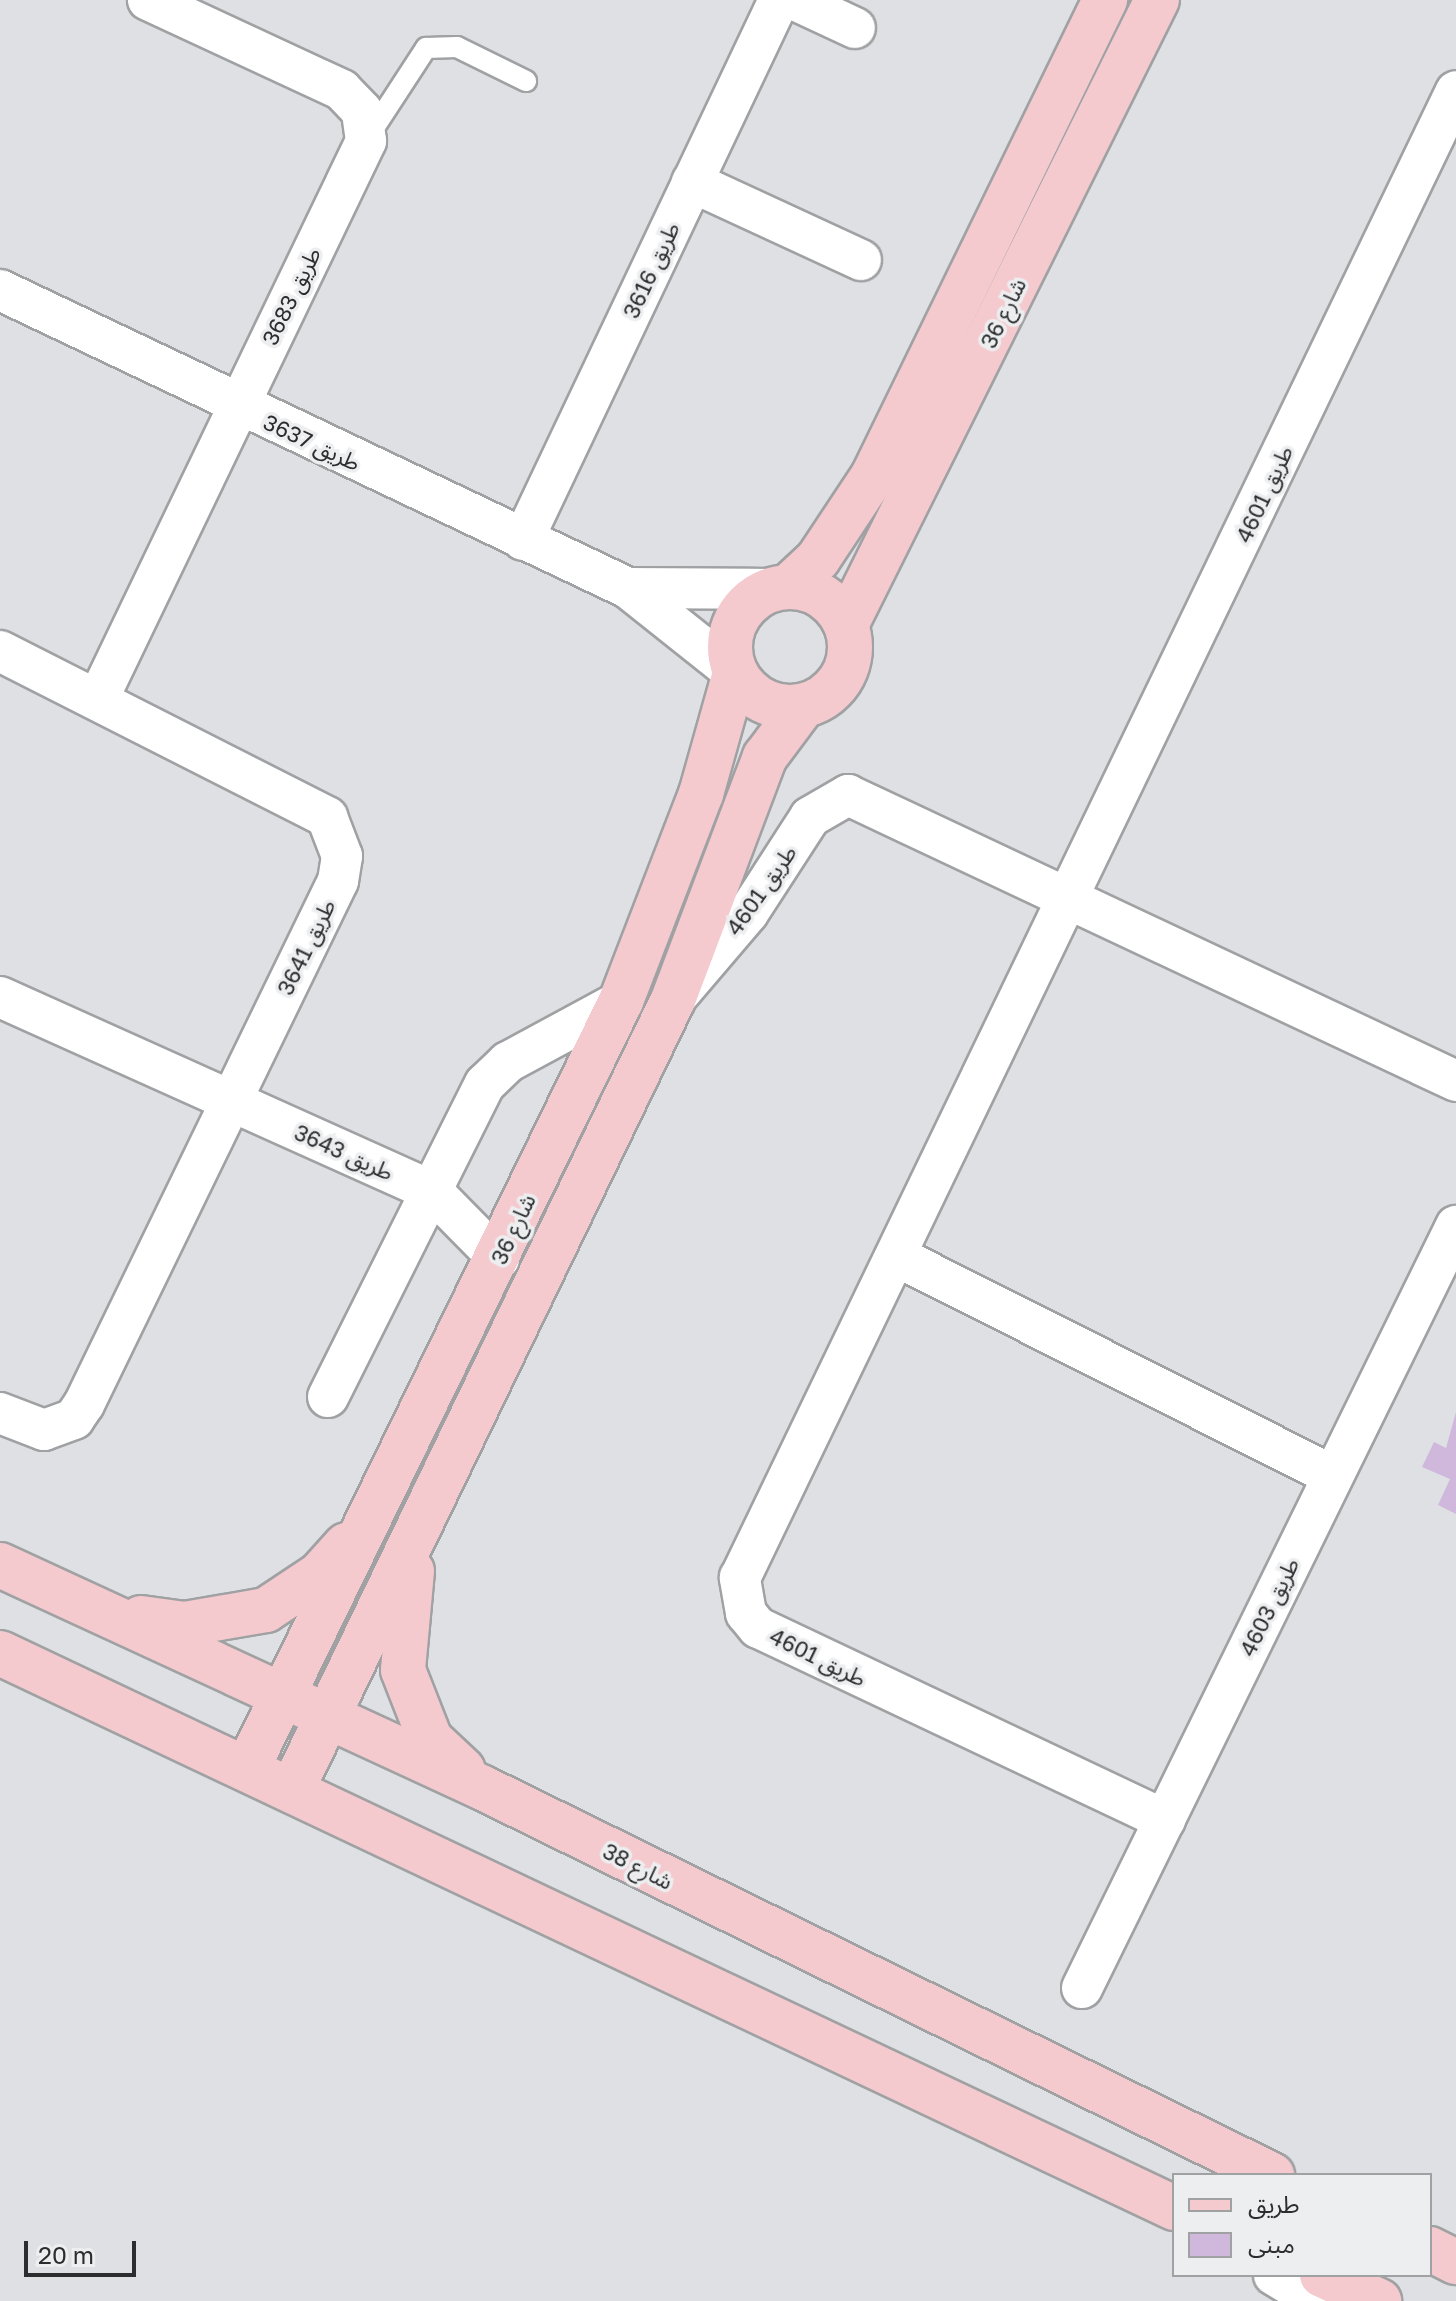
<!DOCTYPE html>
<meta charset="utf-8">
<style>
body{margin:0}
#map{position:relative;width:1456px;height:2301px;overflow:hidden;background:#dfe0e3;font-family:"Golos Text","Noto Sans Arabic",sans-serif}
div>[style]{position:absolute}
.building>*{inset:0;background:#d0b8dc}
.roads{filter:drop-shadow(2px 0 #9fa1a3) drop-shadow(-2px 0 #9fa1a3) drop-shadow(0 2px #9fa1a3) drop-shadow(0 -2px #9fa1a3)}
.lane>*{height:20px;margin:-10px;padding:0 10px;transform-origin:10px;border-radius:10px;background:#fff}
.street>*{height:40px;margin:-20px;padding:0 20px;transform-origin:20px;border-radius:20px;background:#fff}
.secondary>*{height:44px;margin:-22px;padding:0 22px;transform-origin:22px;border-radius:22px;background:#f5cacf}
.secondary>.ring{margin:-22px;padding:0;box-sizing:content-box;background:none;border:44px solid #f5cacf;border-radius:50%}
span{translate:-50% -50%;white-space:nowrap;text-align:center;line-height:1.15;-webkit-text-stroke:7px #eceef0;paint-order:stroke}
.street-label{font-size:22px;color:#2c2d2e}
.legend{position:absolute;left:1172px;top:2173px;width:260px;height:104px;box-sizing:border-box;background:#eceef0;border:2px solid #9fa1a2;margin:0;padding:10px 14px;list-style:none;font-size:24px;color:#2c2d2e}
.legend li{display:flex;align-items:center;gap:16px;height:40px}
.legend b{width:40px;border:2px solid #9fa1a2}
.scale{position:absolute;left:24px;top:2241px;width:112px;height:36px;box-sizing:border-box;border:4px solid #2c2d2e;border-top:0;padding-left:10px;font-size:24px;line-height:28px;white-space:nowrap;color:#2c2d2e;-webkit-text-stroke:6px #eceef0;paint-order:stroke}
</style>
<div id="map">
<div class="building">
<div style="clip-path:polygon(1456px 1412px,1456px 1514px,1438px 1505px,1450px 1479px,1422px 1467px,1434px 1442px,1446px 1448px)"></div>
</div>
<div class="roads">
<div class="lane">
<div style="left:370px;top:134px;width:103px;rotate:-56.9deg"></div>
<div style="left:426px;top:48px;width:31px;rotate:-2deg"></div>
<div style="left:457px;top:47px;width:77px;rotate:26.2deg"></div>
</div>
<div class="street">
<div style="left:795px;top:0;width:66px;rotate:25deg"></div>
<div style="left:692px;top:182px;width:186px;rotate:24.8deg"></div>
<div style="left:0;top:290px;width:695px;rotate:25.39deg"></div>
<div style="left:628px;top:588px;width:137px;rotate:38.5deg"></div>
<div style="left:523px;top:540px;width:598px;rotate:-64.64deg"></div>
<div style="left:628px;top:588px;width:143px;rotate:0.4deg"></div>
<div style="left:0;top:651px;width:367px;rotate:26.9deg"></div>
<div style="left:327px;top:817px;width:42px;rotate:69deg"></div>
<div style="left:342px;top:856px;width:25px;rotate:99deg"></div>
<div style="left:338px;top:881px;width:581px;rotate:115.9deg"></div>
<div style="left:84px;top:1404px;width:18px;rotate:124deg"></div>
<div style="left:74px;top:1419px;width:32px;rotate:160deg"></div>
<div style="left:44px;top:1430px;width:47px;rotate:-158.9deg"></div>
<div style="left:99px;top:697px;width:617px;rotate:-64.35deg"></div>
<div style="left:366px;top:141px;width:30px;rotate:-98deg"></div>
<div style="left:362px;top:111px;width:29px;rotate:-134deg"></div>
<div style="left:342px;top:90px;width:214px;rotate:-155.1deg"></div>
<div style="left:678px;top:995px;width:108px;rotate:-49.5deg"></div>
<div style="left:748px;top:913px;width:114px;rotate:-57.1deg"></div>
<div style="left:810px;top:817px;width:44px;rotate:-30.1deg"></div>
<div style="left:848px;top:795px;width:672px;rotate:25.19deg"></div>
<div style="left:0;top:997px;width:475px;rotate:24.2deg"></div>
<div style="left:433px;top:1192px;width:94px;rotate:45.4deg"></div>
<div style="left:896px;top:1256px;width:489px;rotate:26.7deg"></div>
<div style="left:328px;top:1397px;width:350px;rotate:-63.4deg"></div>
<div style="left:485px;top:1084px;width:32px;rotate:-44deg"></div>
<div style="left:508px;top:1062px;width:128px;rotate:-28.4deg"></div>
<div style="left:1165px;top:1820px;width:450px;rotate:-154.7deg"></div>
<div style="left:758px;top:1628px;width:19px;rotate:-129deg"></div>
<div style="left:746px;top:1613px;width:36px;rotate:-100deg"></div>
<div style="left:740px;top:1578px;width:1650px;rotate:-64.29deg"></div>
<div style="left:1082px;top:1988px;width:849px;rotate:-63.86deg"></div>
<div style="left:1274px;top:2275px;width:50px;rotate:31.2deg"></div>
</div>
<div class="secondary">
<div style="left:789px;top:586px;width:40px;rotate:-43deg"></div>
<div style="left:818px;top:559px;width:100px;rotate:-56.5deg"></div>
<div style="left:873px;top:476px;width:530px;rotate:-64.02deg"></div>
<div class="ring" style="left:730px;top:587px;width:76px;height:76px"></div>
<div style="left:846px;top:625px;width:698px;rotate:-63.55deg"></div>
<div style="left:0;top:1565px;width:532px;rotate:24.78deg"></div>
<div style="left:483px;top:1788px;width:879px;rotate:26.13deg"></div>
<div style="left:412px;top:1571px;width:99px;rotate:95.2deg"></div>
<div style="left:403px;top:1670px;width:74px;rotate:68.6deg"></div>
<div style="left:430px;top:1739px;width:45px;rotate:43.2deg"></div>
<div style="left:141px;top:1618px;width:44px;rotate:7.8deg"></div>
<div style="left:185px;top:1624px;width:82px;rotate:-9.8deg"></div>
<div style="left:266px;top:1610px;width:65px;rotate:-33.7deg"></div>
<div style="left:320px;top:1574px;width:39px;rotate:-48deg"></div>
<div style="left:0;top:1653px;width:1299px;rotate:25.3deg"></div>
<div style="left:248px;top:1767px;width:852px;rotate:-64.04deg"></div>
<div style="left:621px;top:1001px;width:222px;rotate:-68.9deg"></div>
<div style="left:701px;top:794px;width:126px;rotate:-74.3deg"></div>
<div style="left:293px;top:1788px;width:875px;rotate:-64.26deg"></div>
<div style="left:673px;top:1000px;width:260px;rotate:-69.3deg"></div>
<div style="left:765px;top:757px;width:64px;rotate:-53.3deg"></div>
<div style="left:1430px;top:2249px;width:29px;rotate:27deg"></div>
<div style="left:1322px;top:2275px;width:63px;rotate:24.5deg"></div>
</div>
</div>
<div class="street-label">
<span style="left:651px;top:270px;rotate:-65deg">طريق 3616</span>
<span style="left:291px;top:296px;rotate:-64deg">طريق 3683</span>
<span style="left:1003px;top:313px;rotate:-64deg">شارع 36</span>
<span style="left:312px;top:442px;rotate:25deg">طريق 3637</span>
<span style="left:1264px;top:494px;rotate:-65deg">طريق 4601</span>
<span style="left:761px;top:890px;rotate:-55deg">طريق 4601</span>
<span style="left:306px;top:947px;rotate:-64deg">طريق 3641</span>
<span style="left:344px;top:1152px;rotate:24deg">طريق 3643</span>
<span style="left:513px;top:1229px;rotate:-65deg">شارع 36</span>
<span style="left:1269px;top:1607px;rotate:-64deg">طريق 4603</span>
<span style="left:818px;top:1657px;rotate:26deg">طريق 4601</span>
<span style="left:638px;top:1866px;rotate:27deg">شارع 38</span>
</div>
<ul class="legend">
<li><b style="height:10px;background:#f5cacf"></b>طريق</li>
<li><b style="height:22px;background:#d0b8dc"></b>مبنى</li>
</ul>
<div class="scale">20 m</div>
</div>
